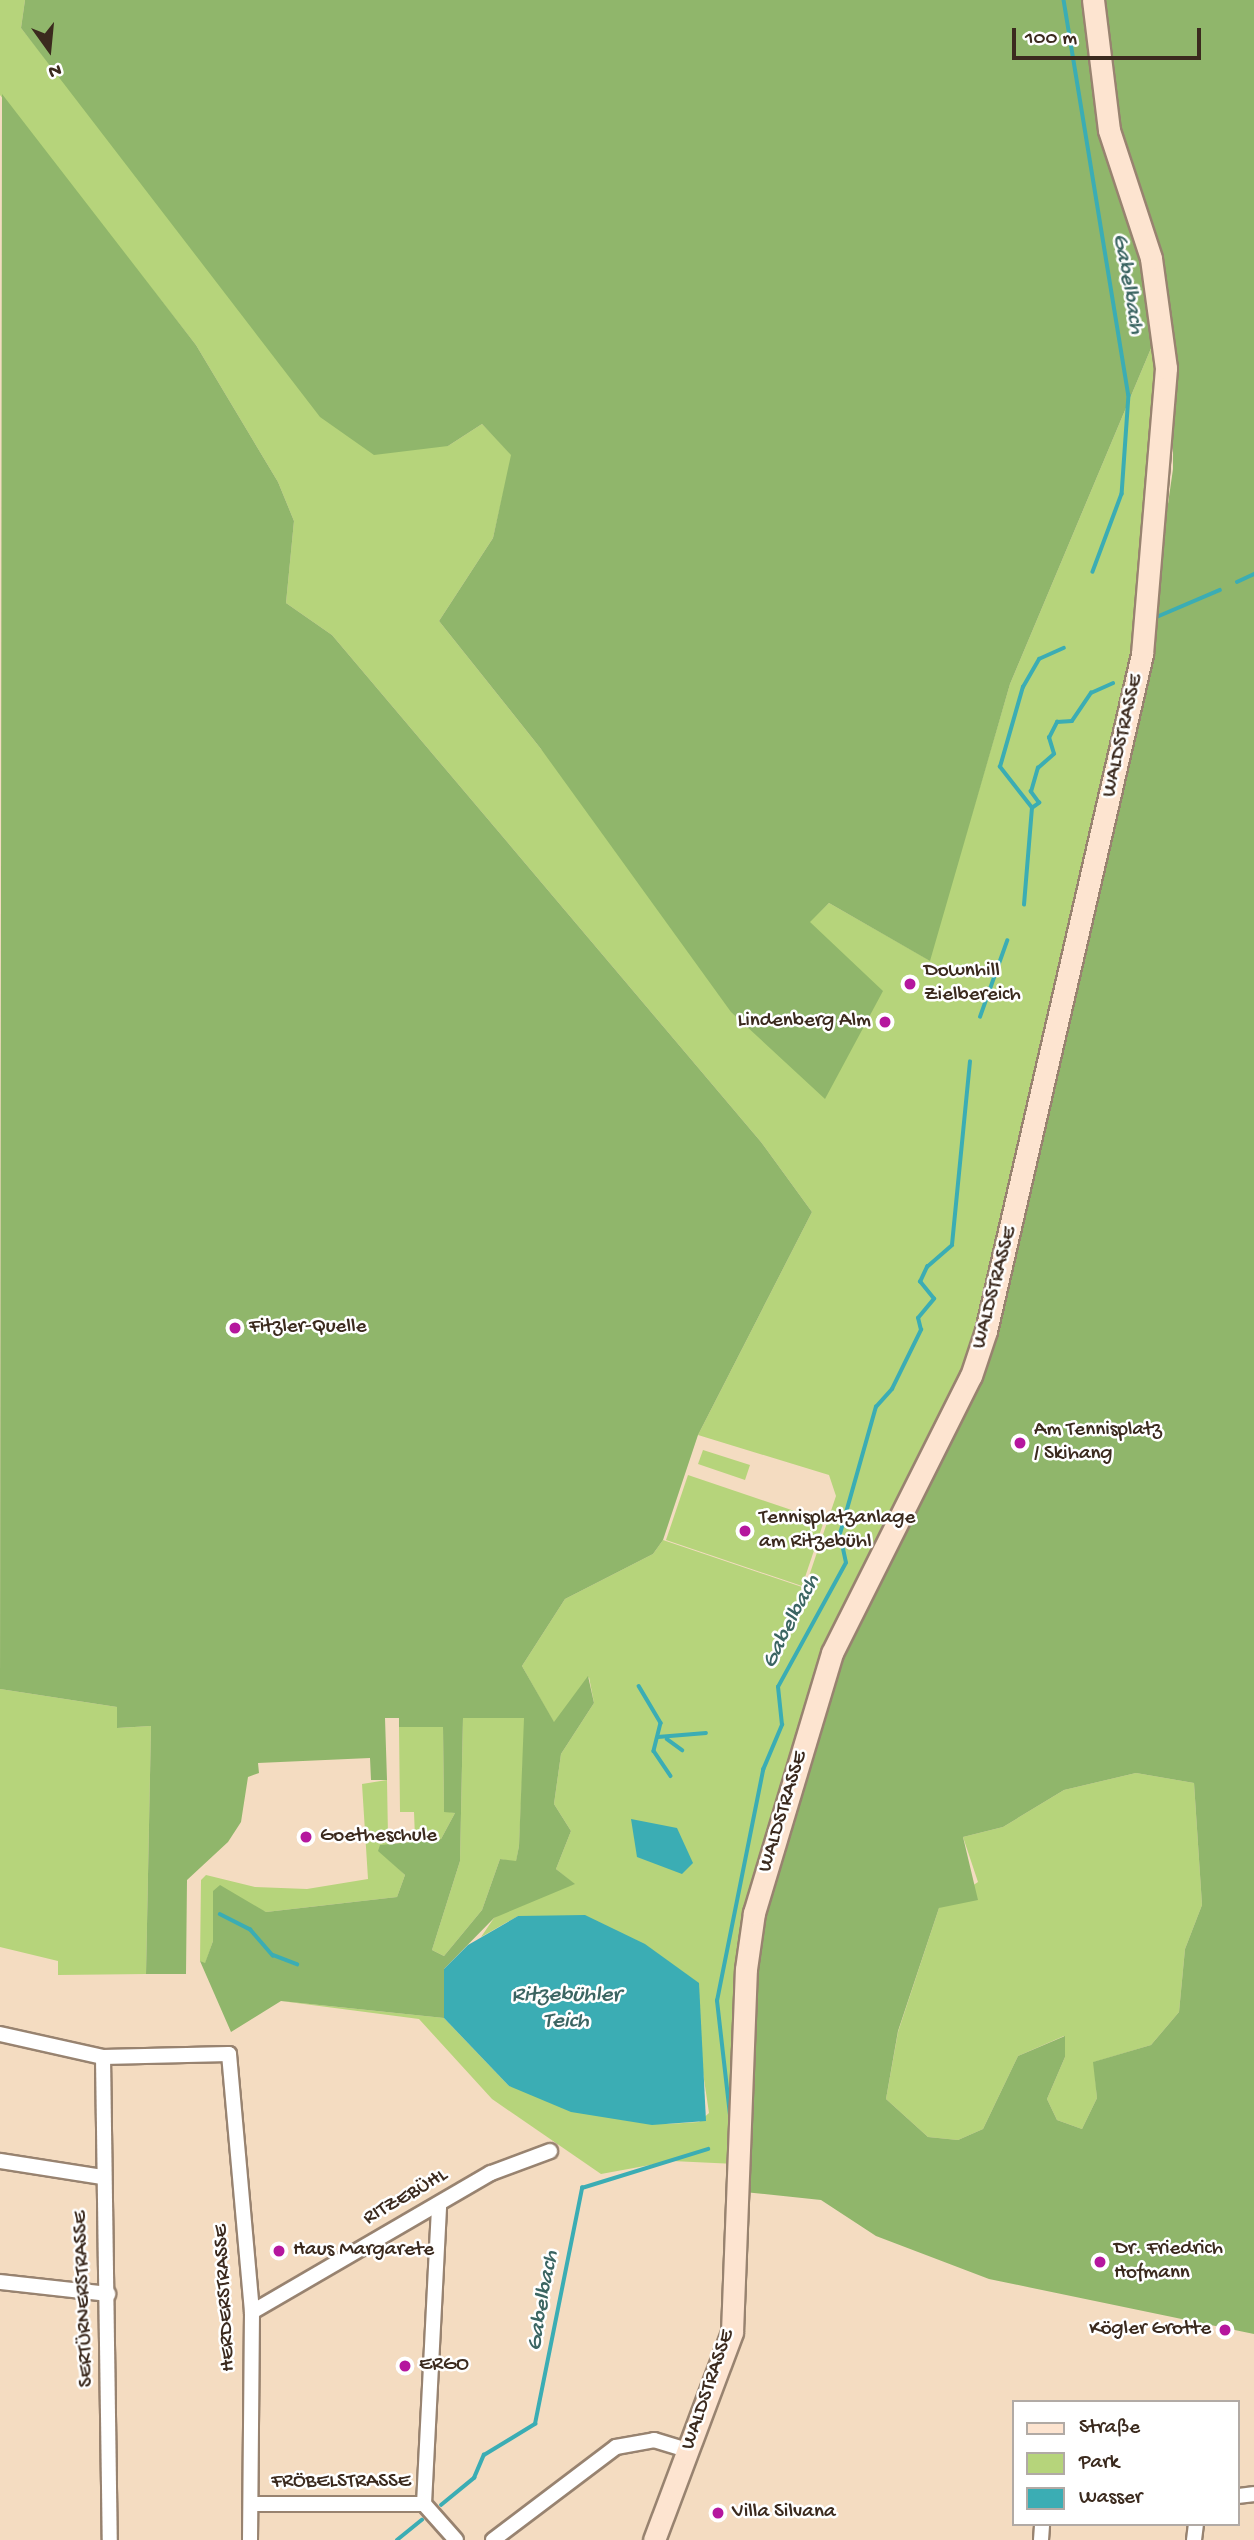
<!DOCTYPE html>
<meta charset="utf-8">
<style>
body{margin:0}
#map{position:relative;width:1254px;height:2540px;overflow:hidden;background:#f4dcc1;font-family:"Gochi Hand",sans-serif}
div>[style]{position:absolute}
.green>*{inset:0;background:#b6d47b}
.forest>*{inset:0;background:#90b66b}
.water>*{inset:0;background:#3badb4}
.stream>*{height:3.5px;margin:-1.75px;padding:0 1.75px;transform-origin:1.75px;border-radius:1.75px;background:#3badb4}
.roads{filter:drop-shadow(2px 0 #988370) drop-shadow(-2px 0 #988370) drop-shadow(0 2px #988370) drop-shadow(0 -2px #988370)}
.street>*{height:14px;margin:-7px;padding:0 7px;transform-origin:7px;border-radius:7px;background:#fff}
.secondary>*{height:21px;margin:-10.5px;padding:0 10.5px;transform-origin:10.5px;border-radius:10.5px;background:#fde4d0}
.dots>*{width:19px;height:19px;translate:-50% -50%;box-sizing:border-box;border:4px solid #fff;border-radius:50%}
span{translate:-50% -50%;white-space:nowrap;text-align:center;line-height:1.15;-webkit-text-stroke:5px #fff;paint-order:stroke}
.street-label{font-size:21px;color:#3b2a1e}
.poi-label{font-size:21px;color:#3b2a1e}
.left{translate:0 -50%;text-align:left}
.right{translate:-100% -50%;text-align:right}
.water-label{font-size:23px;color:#3b6562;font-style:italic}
.legend{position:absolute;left:1012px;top:2400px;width:228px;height:126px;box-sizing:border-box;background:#fff;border:2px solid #b1aaa5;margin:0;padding:9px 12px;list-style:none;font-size:21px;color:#3b2a1e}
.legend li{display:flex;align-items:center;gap:14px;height:35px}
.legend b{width:35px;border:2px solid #b1aaa5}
.north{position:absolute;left:14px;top:14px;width:70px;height:70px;-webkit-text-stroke:5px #fff;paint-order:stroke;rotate:165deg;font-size:19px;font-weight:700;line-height:28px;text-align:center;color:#3b2a1e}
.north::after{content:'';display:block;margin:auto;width:24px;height:32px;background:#3b2a1e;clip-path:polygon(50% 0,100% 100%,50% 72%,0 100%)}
.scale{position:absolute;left:1012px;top:28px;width:189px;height:32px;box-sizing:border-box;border:4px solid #3b2a1e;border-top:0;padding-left:9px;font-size:21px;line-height:24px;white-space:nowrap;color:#3b2a1e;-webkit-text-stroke:5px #fff;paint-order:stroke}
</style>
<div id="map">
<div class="green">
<div style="clip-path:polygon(0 0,25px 0,21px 28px,172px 218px,448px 446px,482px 424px,512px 455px,493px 538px,439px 621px,541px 749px,809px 922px,829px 903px,929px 960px,1010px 684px,1157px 334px,1135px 658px,990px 1287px,961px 1379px,849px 1605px,746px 1907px,736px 2164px,672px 2161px,601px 2174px,492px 2099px,419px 2019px,281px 2001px,444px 2018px,509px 2086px,668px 2124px,699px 2122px,709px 2113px,701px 2059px,518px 1916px,481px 1937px,494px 1918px,526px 1900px,574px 1884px,556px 1869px,571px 1831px,554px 1804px,561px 1754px,594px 1703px,589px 1677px,554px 1723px,522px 1666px,565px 1599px,653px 1554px,663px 1540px,805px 1588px,836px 1496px,829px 1475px,698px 1435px,812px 1212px,761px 1142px,332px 635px,286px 603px,294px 521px,278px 482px,196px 345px,0 95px)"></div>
<div style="clip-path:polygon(703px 1450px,750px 1465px,745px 1480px,698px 1464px)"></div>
<div style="clip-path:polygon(688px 1475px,824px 1521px,802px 1586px,666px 1540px)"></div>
<div style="clip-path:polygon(0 1689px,117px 1707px,118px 1728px,151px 1726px,146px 1974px,58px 1975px,58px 1961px,0 1947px)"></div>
<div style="clip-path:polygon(463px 1718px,525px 1718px,519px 1846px,516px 1862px,500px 1859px,482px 1910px,444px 1956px,432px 1950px,460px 1861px)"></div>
<div style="clip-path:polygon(399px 1727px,443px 1727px,444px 1811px,455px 1813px,441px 1839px,391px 1842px,386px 1857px,405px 1875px,397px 1897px,266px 1912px,213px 1891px,213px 1941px,205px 1964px,200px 1961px,201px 1880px,206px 1875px,255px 1887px,307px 1889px,368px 1879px,362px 1784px,387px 1780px,388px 1837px,415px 1838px,414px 1812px,400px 1812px)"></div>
<div style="clip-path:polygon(1136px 1773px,1194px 1783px,1202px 1905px,1185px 1949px,1179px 2012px,1151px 2045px,1094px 2062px,1097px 2098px,1082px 2129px,1057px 2120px,1047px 2099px,1065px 2057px,1064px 2036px,1018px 2056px,983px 2129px,958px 2140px,928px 2137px,886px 2099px,898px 2032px,939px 1908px,978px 1882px,963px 1837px,1003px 1827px,1064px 1790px)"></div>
</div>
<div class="forest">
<div style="clip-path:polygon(25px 0,1087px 0,1157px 334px,1010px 684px,930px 961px,829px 903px,810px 922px,883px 991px,825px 1099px,731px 1012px,541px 749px,439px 621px,493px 538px,511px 455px,482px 424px,448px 446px,374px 455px,320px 417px,21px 28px)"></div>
<div style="clip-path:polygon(evenodd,1105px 0,1254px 0,1254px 2334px,989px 2279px,876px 2236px,821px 2200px,744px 2192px,759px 1941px,779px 1845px,843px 1654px,985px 1364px,1144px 672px,1173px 469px,1173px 364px,1118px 136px,1105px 0,1136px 1773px,1194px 1783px,1202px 1905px,1185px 1949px,1179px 2012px,1151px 2045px,1093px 2062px,1097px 2098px,1082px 2129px,1057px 2120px,1047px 2099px,1065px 2057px,1065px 2036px,1018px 2056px,983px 2129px,958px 2140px,928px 2137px,886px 2099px,898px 2031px,939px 1908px,978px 1900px,963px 1837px,1003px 1827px,1064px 1790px,1136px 1773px)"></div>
<div style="clip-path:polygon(evenodd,2px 94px,196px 345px,278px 482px,294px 521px,286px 603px,332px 635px,761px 1142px,812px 1212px,698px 1435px,663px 1540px,653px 1554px,565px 1599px,522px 1666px,554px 1722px,588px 1676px,594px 1703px,561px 1754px,554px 1804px,571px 1831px,556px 1869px,575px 1884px,494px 1918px,444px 1969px,444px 2018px,281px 2001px,231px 2032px,200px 1961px,205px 1963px,213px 1941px,213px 1891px,220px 1885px,266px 1912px,397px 1897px,405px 1875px,378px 1851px,380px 1845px,441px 1839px,455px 1813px,444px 1812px,443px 1727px,399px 1727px,399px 1718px,385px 1718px,387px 1780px,371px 1780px,370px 1758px,258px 1763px,259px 1773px,248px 1777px,241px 1822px,228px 1842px,187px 1880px,186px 1974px,146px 1974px,151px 1726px,117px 1728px,117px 1707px,0 1689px,2px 94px,463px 1718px,524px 1718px,519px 1846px,516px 1861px,500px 1859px,482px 1910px,444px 1956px,432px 1950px,460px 1861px,463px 1718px)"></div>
</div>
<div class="water">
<div style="clip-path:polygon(631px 1819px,677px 1828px,693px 1863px,682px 1874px,637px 1857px)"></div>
<div style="clip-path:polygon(585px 1915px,645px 1944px,699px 1983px,706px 2121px,652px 2125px,571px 2112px,509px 2086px,444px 2018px,444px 1969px,468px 1945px,518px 1916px)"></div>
</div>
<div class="stream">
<div style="left:1064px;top:0;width:400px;rotate:80.7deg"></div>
<div style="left:1129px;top:395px;width:99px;rotate:94deg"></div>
<div style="left:1122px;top:494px;width:83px;rotate:110.4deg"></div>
<div style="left:1237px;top:582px;width:19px;rotate:-25deg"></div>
<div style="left:1159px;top:616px;width:66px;rotate:-23.1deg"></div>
<div style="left:1032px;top:808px;width:9px;rotate:-36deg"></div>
<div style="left:1039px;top:803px;width:14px;rotate:-126deg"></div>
<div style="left:1031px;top:792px;width:25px;rotate:-74deg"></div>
<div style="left:1038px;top:768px;width:21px;rotate:-41deg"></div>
<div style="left:1054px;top:754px;width:17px;rotate:-107deg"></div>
<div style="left:1049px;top:738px;width:18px;rotate:-63deg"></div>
<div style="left:1057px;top:722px;width:15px;rotate:-4deg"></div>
<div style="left:1072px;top:721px;width:34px;rotate:-56deg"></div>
<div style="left:1091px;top:693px;width:24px;rotate:-24deg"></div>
<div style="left:1024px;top:905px;width:97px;rotate:-85.3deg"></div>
<div style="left:1032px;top:808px;width:52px;rotate:-128deg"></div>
<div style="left:1000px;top:767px;width:83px;rotate:-74deg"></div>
<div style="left:1023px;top:687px;width:32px;rotate:-60deg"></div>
<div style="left:1039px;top:659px;width:27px;rotate:-24deg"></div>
<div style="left:980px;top:1017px;width:81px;rotate:-70.4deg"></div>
<div style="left:639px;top:1686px;width:43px;rotate:59.3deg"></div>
<div style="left:661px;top:1723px;width:29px;rotate:104deg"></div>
<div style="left:654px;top:1751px;width:30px;rotate:56deg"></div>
<div style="left:658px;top:1737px;width:48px;rotate:-4.8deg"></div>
<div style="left:667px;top:1739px;width:19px;rotate:36deg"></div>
<div style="left:220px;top:1914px;width:34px;rotate:27deg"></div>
<div style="left:250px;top:1929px;width:35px;rotate:49deg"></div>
<div style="left:273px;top:1955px;width:26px;rotate:21deg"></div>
<div style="left:730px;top:2115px;width:115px;rotate:-96.5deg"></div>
<div style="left:717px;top:2001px;width:236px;rotate:-78.7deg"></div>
<div style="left:763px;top:1770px;width:49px;rotate:-67.1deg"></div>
<div style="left:782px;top:1725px;width:38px;rotate:-96deg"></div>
<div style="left:778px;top:1687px;width:141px;rotate:-61.3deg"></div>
<div style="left:846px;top:1563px;width:30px;rotate:-102deg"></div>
<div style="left:840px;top:1534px;width:132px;rotate:-74.2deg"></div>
<div style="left:876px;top:1407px;width:24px;rotate:-48deg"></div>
<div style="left:892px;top:1389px;width:66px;rotate:-63.8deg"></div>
<div style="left:921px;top:1330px;width:12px;rotate:-104deg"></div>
<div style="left:918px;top:1318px;width:25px;rotate:-50deg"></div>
<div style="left:934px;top:1299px;width:22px;rotate:-129deg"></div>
<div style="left:920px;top:1282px;width:17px;rotate:-65deg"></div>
<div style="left:927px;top:1267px;width:33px;rotate:-41deg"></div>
<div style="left:952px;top:1245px;width:184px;rotate:-84.4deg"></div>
<div style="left:441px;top:2505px;width:43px;rotate:-39.3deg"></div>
<div style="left:474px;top:2478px;width:25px;rotate:-67deg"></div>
<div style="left:484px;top:2455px;width:60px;rotate:-31.3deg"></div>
<div style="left:535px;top:2424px;width:241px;rotate:-78.7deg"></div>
<div style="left:582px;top:2188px;width:132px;rotate:-17.2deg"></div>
<div style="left:397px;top:2540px;width:32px;rotate:-39deg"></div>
</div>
<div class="roads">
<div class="street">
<div style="left:0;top:2034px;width:106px;rotate:12.6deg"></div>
<div style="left:103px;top:2057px;width:126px;rotate:-1.4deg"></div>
<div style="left:229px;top:2054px;width:259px;rotate:84.9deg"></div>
<div style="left:252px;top:2312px;width:228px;rotate:90.5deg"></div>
<div style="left:103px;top:2057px;width:483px;rotate:89.2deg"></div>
<div style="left:0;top:2161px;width:103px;rotate:8.9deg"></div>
<div style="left:0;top:2282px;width:109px;rotate:6.3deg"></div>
<div style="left:252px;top:2312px;width:276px;rotate:-30.2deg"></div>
<div style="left:491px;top:2173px;width:63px;rotate:-20.4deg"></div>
<div style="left:1238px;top:2496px;width:16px;rotate:-7deg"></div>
<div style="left:251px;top:2504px;width:173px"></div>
<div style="left:424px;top:2504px;width:299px;rotate:-87.1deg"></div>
<div style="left:424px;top:2504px;width:48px;rotate:48.4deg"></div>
<div style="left:493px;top:2540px;width:154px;rotate:-37.1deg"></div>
<div style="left:616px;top:2447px;width:39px;rotate:-10deg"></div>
<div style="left:654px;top:2440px;width:37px;rotate:17deg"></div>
<div style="left:1041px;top:2540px;width:16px;rotate:-86deg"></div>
<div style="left:1194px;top:2540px;width:16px;rotate:-83deg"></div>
</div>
<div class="secondary">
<div style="left:654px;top:2540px;width:222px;rotate:-69.4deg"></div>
<div style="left:732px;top:2332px;width:363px;rotate:-87.8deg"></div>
<div style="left:746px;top:1969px;width:57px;rotate:-81.9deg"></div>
<div style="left:754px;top:1913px;width:271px;rotate:-73.3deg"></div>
<div style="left:832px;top:1653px;width:310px;rotate:-63.4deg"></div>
<div style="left:971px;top:1376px;width:47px;rotate:-71.6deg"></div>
<div style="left:986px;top:1331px;width:695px;rotate:-77.02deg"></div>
<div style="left:1142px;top:654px;width:287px;rotate:-85.2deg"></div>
<div style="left:1166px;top:368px;width:111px;rotate:-97.8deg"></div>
<div style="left:1151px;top:258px;width:135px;rotate:-108.2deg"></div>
<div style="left:1109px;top:130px;width:131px;rotate:-97deg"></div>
</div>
</div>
<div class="dots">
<div style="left:910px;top:984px;background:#b5179e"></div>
<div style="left:885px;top:1022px;background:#b5179e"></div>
<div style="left:235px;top:1328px;background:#b5179e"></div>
<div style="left:1020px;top:1443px;background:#b5179e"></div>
<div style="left:745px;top:1531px;background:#b5179e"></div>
<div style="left:306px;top:1837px;background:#b5179e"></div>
<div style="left:279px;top:2251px;background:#b5179e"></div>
<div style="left:1100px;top:2262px;background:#b5179e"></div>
<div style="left:1225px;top:2330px;background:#b5179e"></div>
<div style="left:405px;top:2366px;background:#b5179e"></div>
<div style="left:718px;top:2513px;background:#b5179e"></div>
</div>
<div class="street-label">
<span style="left:1124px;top:736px;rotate:-77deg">WALDSTRASSE</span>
<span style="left:996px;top:1288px;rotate:-75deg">WALDSTRASSE</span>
<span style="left:784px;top:1812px;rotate:-73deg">WALDSTRASSE</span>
<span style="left:406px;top:2198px;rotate:-30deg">RITZEBÜHL</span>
<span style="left:226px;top:2298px;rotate:-93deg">HERDERSTRASSE</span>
<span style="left:85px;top:2299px;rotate:-92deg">SERTÜRNERSTRASSE</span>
<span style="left:709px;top:2390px;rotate:-71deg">WALDSTRASSE</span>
<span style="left:341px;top:2483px">FRÖBELSTRASSE</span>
</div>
<div class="poi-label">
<span class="left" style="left:924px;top:984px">Downhill<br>Zielbereich</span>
<span class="right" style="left:871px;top:1022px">Lindenberg Alm</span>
<span class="left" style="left:249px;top:1328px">Fitzler-Quelle</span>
<span class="left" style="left:1034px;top:1443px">Am Tennisplatz<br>/ Skihang</span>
<span class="left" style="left:759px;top:1531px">Tennisplatzanlage<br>am Ritzebühl</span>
<span class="left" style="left:320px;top:1837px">Goetheschule</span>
<span class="left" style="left:1114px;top:2262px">Dr. Friedrich<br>Hofmann</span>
<span class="left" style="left:293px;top:2251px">Haus Margarete</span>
<span class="right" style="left:1211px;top:2330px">Kögler Grotte</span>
<span class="left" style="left:419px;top:2366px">ERGO</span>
<span class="left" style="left:732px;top:2513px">Villa Silvana</span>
</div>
<div class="water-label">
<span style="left:1127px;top:284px;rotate:80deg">Gabelbach</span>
<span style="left:792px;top:1622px;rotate:-63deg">Gabelbach</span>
<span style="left:566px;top:2009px">Ritzebühler<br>Teich</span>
<span style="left:544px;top:2301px;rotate:-80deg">Gabelbach</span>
</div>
<ul class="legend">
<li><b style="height:9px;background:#fde4d0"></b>Straße</li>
<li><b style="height:19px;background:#b6d47b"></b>Park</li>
<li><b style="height:19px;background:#3badb4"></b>Wasser</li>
</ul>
<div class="north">N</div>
<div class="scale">100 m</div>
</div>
